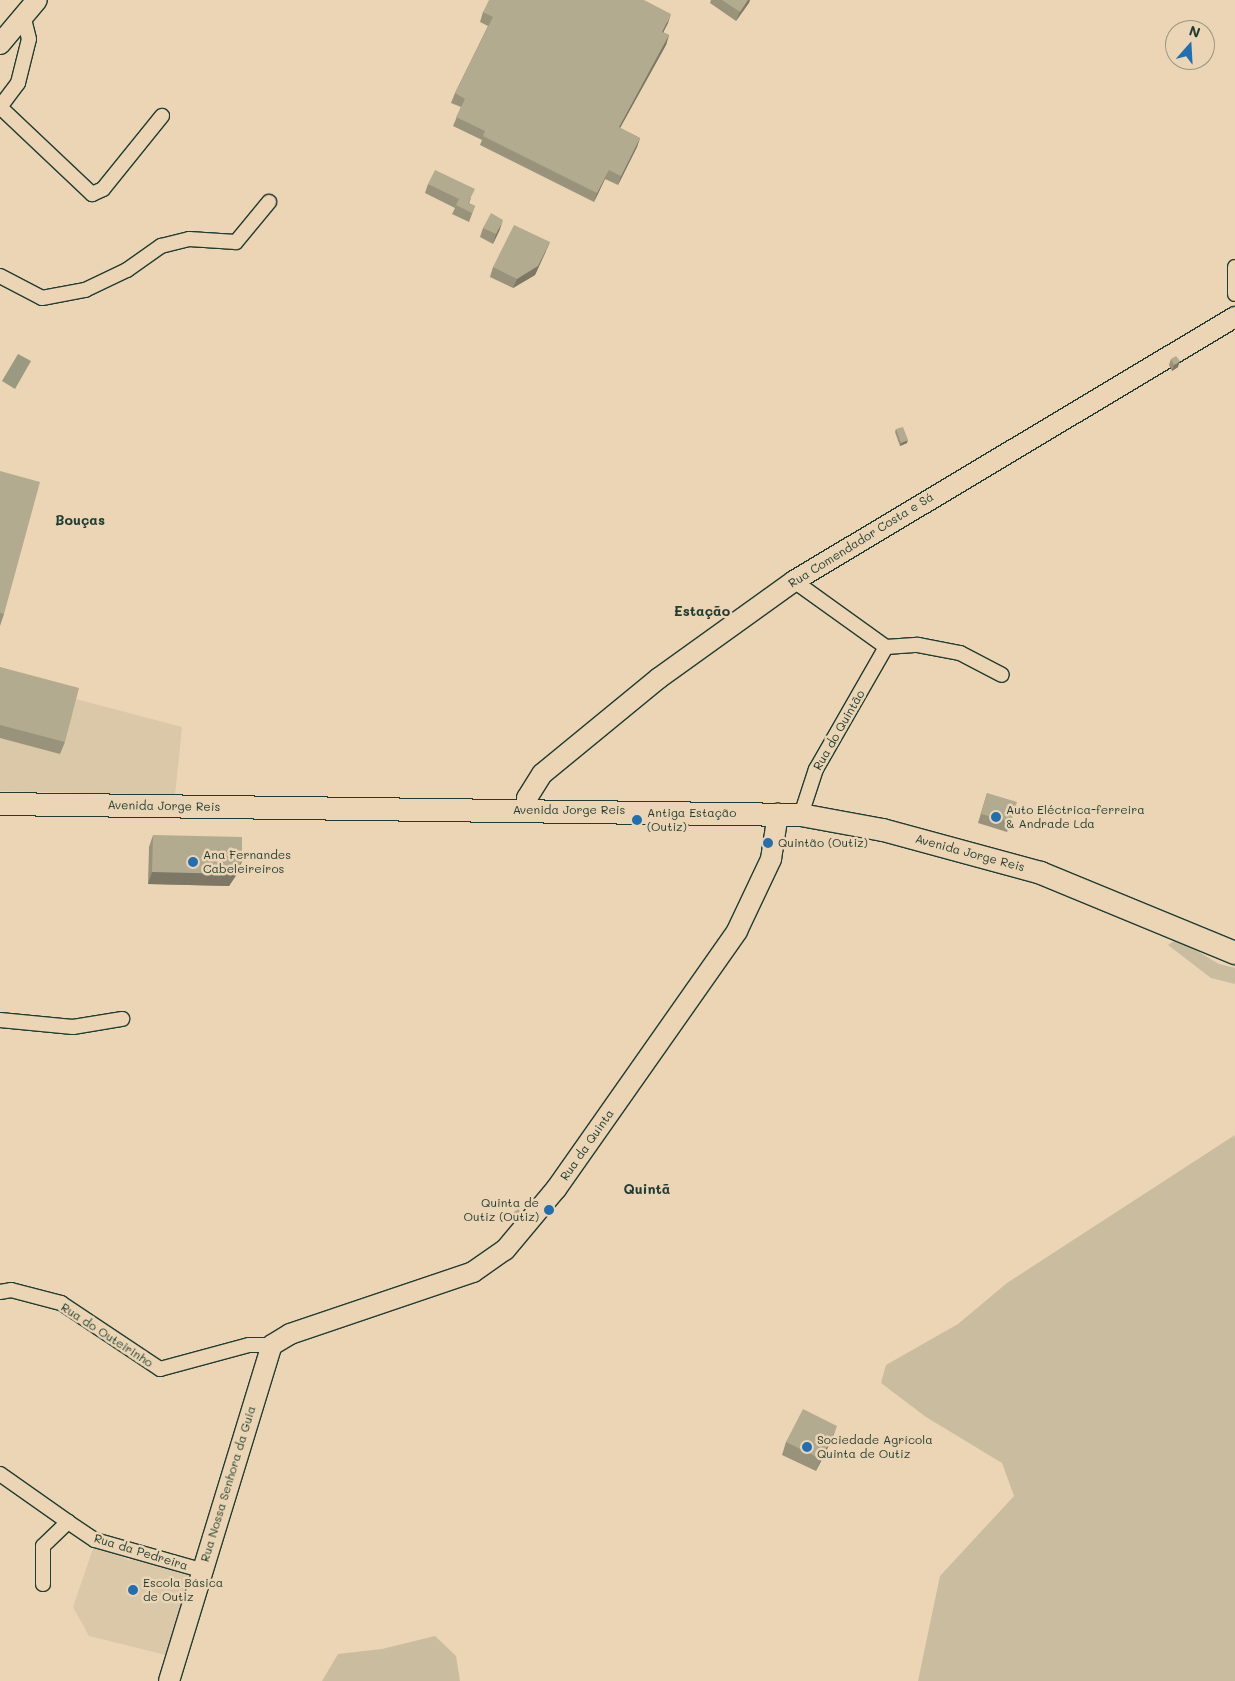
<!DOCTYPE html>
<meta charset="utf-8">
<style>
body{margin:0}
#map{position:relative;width:1235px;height:1681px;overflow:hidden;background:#ebd5b4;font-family:Mali,sans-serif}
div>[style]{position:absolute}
.built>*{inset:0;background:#dac8a9}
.green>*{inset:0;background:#cabc9f}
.water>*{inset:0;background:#9a9982}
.roads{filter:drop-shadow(1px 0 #1f3d34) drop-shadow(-1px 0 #1f3d34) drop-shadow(0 1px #1f3d34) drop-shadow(0 -1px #1f3d34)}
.street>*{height:14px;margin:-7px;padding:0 7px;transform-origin:7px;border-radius:7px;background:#ebd5b4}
.secondary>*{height:20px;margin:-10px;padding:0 10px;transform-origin:10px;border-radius:10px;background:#ebd5b4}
.primary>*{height:22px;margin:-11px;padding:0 11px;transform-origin:11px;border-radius:11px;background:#ebd5b4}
.wall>*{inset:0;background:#99937c}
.shaded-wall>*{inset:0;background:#7d7865}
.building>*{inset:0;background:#b2ab90}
.dots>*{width:14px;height:14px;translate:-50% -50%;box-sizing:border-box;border:2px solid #ebd5b4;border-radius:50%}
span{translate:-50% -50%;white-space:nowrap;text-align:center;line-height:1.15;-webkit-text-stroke:5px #ebd5b4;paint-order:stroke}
.street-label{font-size:12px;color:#1f3d34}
.poi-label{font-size:12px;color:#1f3d34}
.left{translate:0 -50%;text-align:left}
.right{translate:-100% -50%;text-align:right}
.neighbourhood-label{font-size:14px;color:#1f3d34;font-weight:700}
.north{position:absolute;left:1165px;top:20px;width:50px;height:50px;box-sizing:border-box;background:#ebd5b4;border:1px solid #999881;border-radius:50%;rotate:19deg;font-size:14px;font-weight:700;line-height:20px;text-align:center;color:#1f3d34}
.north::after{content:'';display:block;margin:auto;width:18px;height:22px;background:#1f6fb2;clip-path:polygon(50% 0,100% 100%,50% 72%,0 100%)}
</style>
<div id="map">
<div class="built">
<div style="clip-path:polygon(0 679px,182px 727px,175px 795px,0 791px)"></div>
<div style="clip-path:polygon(95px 1543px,130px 1561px,131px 1558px,193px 1574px,166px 1655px,89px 1636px,73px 1607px)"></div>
</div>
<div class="green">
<div style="clip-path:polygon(1177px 939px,1219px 964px,1235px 968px,1235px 984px,1211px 978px,1168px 945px)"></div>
<div style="clip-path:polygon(1235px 1135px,1235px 1681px,918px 1681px,940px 1576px,1014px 1496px,1002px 1463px,926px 1417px,881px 1383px,886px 1365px,958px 1324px,1007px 1283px)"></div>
<div style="clip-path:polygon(435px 1636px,456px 1656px,460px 1681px,322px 1681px,338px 1654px,382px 1649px)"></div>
</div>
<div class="water">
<div style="clip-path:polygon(18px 354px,31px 361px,15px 389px,2px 381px)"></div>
</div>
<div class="roads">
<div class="street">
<div style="left:0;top:107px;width:127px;rotate:43.4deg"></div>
<div style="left:92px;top:194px;width:12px;rotate:-24deg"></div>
<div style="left:103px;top:189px;width:94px;rotate:-51.1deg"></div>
<div style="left:0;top:107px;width:30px;rotate:-53deg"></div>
<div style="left:18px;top:83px;width:45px;rotate:-76deg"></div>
<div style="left:29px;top:39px;width:21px;rotate:-104deg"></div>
<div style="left:1235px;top:267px;width:27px;rotate:90deg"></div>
<div style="left:0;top:276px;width:47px;rotate:27.6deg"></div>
<div style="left:42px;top:298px;width:44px;rotate:-10.5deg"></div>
<div style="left:85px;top:290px;width:47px;rotate:-25.5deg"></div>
<div style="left:127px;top:270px;width:42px;rotate:-35.2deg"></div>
<div style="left:161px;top:246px;width:29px;rotate:-14deg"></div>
<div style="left:189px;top:239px;width:47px;rotate:3.7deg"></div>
<div style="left:236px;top:242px;width:52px;rotate:-50.5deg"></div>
<div style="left:794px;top:581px;width:113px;rotate:35.7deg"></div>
<div style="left:886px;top:647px;width:141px;rotate:119.8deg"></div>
<div style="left:816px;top:769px;width:48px;rotate:108.1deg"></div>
<div style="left:886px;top:647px;width:32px;rotate:-4deg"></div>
<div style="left:918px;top:645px;width:43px;rotate:10.8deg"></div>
<div style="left:960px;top:653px;width:47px;rotate:27.6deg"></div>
<div style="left:0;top:1020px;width:73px;rotate:5.5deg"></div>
<div style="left:73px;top:1027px;width:50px;rotate:-9.3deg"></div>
<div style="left:0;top:1292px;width:11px;rotate:-10deg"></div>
<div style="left:11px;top:1290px;width:52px;rotate:14.6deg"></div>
<div style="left:61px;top:1303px;width:119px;rotate:33.7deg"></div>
<div style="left:160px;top:1369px;width:92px;rotate:-15.1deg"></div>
<div style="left:249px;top:1345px;width:23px"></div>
<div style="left:0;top:1474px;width:83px;rotate:35.2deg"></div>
<div style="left:43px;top:1584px;width:38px;rotate:-90deg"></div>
<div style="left:43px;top:1546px;width:35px;rotate:-44deg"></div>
<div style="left:68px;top:1522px;width:32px;rotate:34deg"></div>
<div style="left:95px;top:1540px;width:110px;rotate:15.8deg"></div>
</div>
<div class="secondary">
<div style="left:0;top:44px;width:57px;rotate:-49.9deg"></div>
<div style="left:527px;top:810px;width:12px;rotate:-90deg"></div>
<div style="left:527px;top:798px;width:28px;rotate:-58deg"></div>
<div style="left:542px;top:774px;width:151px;rotate:-39.4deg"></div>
<div style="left:659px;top:678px;width:166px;rotate:-35.7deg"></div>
<div style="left:794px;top:581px;width:514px;rotate:-30.91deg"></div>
<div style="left:169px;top:1681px;width:351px;rotate:-73deg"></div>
<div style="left:272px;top:1345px;width:21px;rotate:-31deg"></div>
<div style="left:290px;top:1334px;width:193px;rotate:-18.7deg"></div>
<div style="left:473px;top:1272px;width:39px;rotate:-35deg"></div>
<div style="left:505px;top:1250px;width:80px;rotate:-50.1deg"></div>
<div style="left:556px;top:1189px;width:315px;rotate:-54.9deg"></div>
<div style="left:737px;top:931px;width:80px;rotate:-64.7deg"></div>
<div style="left:771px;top:859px;width:46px;rotate:-81.2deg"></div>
</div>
<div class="primary">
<div style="left:0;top:804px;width:801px;rotate:0.79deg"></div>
<div style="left:801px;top:815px;width:83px;rotate:10.4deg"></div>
<div style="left:883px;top:830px;width:164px;rotate:15.2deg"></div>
<div style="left:1041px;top:873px;width:210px;rotate:22.4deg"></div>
</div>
</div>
<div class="wall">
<div style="clip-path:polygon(711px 0,750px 0,736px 21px,710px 3px)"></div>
<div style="clip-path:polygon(483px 12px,668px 23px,663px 32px,669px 35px,666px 45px,620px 128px,640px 138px,637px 147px,618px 185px,605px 179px,594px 202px,480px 145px,482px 140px,453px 126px,461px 107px,451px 103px,455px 93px,488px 26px,480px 22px)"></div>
<div style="clip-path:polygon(428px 184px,471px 198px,469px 203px,475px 206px,469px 222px,452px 214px,455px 208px,425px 193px)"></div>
<div style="clip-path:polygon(483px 228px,500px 229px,493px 244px,480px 237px)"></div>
<div style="clip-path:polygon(546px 251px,535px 275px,513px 288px,490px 277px,493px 267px)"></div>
<div style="clip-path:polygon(1171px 359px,1178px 367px,1172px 371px,1169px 365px)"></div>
<div style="clip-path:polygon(896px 429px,907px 443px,900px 446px,895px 432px)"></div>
<div style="clip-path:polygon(0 471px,4px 614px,0 626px)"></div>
<div style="clip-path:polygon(0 667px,65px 742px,60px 754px,0 738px)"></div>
<div style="clip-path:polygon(987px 793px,1011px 822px,1007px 832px,978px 823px)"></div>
<div style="clip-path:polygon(153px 835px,242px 861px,237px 874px,229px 886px,148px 884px,149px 847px)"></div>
<div style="clip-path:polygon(514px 1212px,522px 1213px,520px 1219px,515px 1223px,512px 1218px)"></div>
<div style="clip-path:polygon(832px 1439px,816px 1471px,782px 1455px,786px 1442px)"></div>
</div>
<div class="shaded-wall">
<div style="clip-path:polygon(748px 0,750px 0,749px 3px,736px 21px,740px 12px)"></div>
<div style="clip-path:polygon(671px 14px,668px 23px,659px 41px,662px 32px)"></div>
<div style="clip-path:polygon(669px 35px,666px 45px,615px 137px,619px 127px)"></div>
<div style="clip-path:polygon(640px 138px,637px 147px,618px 185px,621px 176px)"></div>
<div style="clip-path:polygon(609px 170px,605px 179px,594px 202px,597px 193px)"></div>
<div style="clip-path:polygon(503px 220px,500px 229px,493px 244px,496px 234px)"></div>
<div style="clip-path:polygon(550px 242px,546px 251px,535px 275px,513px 288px,517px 279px)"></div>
<div style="clip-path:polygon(1180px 361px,1178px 367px,1172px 371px,1174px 365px)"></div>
<div style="clip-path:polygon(908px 440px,907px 443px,900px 446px,901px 443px)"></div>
<div style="clip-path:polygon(242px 861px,237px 874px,229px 886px,148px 884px,152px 872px)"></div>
<div style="clip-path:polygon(522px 1213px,520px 1219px,515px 1223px,518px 1217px)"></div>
<div style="clip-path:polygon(837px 1426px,832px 1439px,816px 1471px,821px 1459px)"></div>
</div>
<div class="building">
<div style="clip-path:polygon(489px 0,644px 0,671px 14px,662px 32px,669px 35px,619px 127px,640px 138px,621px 176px,609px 170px,597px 193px,483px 136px,485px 131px,456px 117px,465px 99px,455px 93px,493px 17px,483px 12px)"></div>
<div style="clip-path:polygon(722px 0,748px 0,740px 12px)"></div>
<div style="clip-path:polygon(435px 170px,475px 189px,468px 203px,475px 206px,472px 213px,456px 205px,459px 199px,428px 184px)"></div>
<div style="clip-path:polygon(491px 213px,503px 220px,496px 234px,483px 228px)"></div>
<div style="clip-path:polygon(514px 225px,550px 242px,538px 266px,517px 279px,493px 267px)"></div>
<div style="clip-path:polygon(1176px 356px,1180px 361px,1174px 365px,1171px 359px)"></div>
<div style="clip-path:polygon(903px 427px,908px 440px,901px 443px,896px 429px)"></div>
<div style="clip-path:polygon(0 471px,40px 482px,4px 614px,0 613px)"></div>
<div style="clip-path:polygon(0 667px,79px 688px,65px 742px,0 725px)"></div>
<div style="clip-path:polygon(987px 793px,1017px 802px,1011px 822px,981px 814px)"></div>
<div style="clip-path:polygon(153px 835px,242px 837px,242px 861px,233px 874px,152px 872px)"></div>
<div style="clip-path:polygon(518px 1209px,522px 1213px,518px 1217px,514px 1212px)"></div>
<div style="clip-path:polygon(803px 1409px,837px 1426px,821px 1459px,786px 1442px)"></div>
</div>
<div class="dots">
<div style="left:996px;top:817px;background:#1f6fb2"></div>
<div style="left:637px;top:820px;background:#1f6fb2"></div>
<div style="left:768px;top:843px;background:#1f6fb2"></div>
<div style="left:193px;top:862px;background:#1f6fb2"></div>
<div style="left:549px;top:1210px;background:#1f6fb2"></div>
<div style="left:807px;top:1447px;background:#1f6fb2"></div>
<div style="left:133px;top:1590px;background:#1f6fb2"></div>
</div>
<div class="street-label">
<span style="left:861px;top:540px;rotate:-32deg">Rua Comendador Costa e Sá</span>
<span style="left:839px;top:730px;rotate:-60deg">Rua do Quintão</span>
<span style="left:164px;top:806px;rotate:1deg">Avenida Jorge Reis</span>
<span style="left:569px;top:810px">Avenida Jorge Reis</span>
<span style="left:970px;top:853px;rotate:15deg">Avenida Jorge Reis</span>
<span style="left:587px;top:1145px;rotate:-55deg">Rua da Quinta</span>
<span style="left:107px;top:1335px;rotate:33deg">Rua do Outeirinho</span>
<span style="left:228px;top:1484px;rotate:-73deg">Rua Nossa Senhora da Guia</span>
<span style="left:141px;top:1552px;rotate:17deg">Rua da Pedreira</span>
</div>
<div class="poi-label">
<span class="left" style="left:1006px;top:817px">Auto Eléctrica-ferreira<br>&amp; Andrade Lda</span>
<span class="left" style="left:647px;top:820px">Antiga Estação<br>(Outiz)</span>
<span class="left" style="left:778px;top:843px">Quintão (Outiz)</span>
<span class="left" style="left:203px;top:862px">Ana Fernandes<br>Cabeleireiros</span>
<span class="right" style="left:539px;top:1210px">Quinta de<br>Outiz (Outiz)</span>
<span class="left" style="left:817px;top:1447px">Sociedade Agrícola<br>Quinta de Outiz</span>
<span class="left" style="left:143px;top:1590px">Escola Básica<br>de Outiz</span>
</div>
<div class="neighbourhood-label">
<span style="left:80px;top:520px">Bouças</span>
<span style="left:702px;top:611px">Estação</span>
<span style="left:647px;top:1189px">Quintã</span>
</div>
<div class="north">N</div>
</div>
